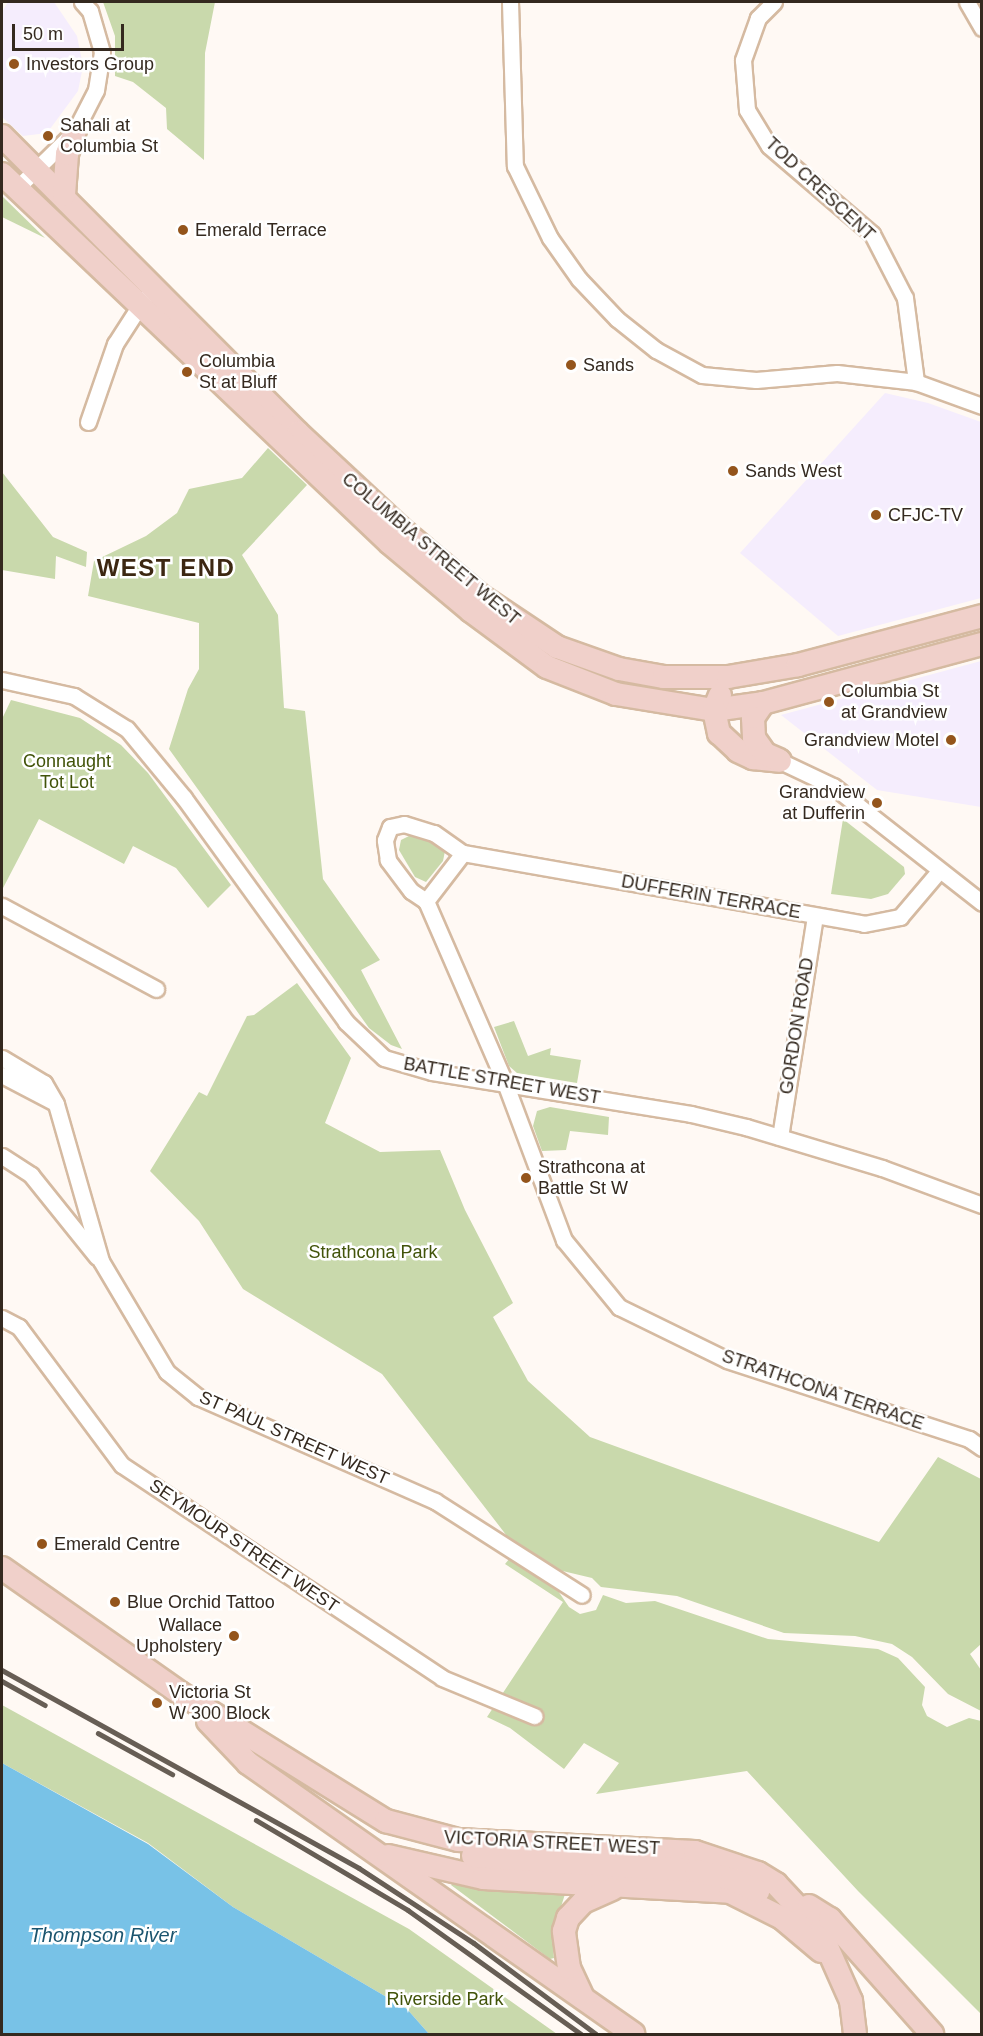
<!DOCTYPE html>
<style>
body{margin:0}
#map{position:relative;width:983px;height:2036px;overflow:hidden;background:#fff9f4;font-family:Arial,sans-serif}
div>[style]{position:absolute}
.commercial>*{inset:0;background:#f5edfd}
.green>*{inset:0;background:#c9d9ac}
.water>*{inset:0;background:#78c2e7}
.roads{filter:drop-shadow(2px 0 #d5baa1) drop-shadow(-2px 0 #d5baa1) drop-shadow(0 2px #d5baa1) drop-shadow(0 -2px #d5baa1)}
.minor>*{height:15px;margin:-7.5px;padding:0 7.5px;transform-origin:7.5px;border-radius:7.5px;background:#fff}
.secondary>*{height:22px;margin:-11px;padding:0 11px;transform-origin:11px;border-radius:11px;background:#f0d0ca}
.rail>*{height:4.5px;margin:-2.25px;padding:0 2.25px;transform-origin:2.25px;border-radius:2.25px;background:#675e55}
.dots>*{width:16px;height:16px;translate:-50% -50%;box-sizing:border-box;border:3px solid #fff;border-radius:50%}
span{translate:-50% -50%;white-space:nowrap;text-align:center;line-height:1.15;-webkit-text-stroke:5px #fff;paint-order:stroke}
.poi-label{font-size:18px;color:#34291f}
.left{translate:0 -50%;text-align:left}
.right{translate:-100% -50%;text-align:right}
.street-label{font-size:18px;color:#34291f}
.park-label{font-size:18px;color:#42540a}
.water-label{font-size:20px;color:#1b556f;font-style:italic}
.district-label{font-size:24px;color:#3c2712;font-weight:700;letter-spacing:1.5px}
.frame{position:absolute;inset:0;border:3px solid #34291f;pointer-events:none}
.scale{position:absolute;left:12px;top:24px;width:112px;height:27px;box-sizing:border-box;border:3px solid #34291f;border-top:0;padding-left:8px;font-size:18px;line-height:21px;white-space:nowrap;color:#34291f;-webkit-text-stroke:4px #fff;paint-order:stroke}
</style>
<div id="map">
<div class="commercial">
<div style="clip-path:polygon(8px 2px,54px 2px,77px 36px,83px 66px,78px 91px,47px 133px,23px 136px,2px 117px,2px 12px)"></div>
<div style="clip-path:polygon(885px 393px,928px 403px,981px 422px,981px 598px,838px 636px,740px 553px)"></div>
<div style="clip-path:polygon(981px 661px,981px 807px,877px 790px,781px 715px)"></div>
</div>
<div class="green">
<div style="clip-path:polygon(103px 2px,215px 2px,205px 53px,204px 160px,167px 129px,166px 108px,133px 82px,115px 76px,115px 36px)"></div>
<div style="clip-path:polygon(2px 196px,45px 238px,2px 217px)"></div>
<div style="clip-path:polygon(268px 448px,307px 485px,242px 555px,278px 615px,284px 708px,305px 711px,323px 879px,380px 960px,361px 970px,402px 1049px,391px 1045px,369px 1028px,169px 749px,188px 689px,199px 669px,199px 623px,88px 596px,94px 561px,146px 536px,177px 513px,189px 489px,242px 478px)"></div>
<div style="clip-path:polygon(2px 472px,53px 537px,87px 552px,86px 567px,56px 556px,55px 579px,2px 570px)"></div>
<div style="clip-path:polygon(11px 700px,80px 718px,121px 745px,148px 773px,231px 885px,208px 908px,176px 868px,133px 846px,124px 864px,39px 819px,2px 890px,2px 719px)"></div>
<div style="clip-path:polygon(843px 819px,904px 867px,905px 874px,888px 894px,871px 899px,831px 894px)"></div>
<div style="clip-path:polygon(411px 835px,440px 842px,445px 851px,443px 861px,426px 882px,415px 877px,399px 850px,401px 840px)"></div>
<div style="clip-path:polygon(297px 983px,351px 1058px,325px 1123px,380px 1152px,440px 1150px,465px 1210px,513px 1303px,493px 1317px,528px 1381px,590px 1437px,879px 1542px,938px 1457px,981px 1479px,981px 1644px,970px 1654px,981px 1670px,981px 1711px,948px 1694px,912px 1657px,892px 1644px,855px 1636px,784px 1633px,677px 1596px,601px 1587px,592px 1578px,550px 1568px,517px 1549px,382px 1374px,243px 1289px,199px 1221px,150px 1171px,199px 1092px,207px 1096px,247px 1016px,254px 1015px)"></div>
<div style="clip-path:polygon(514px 1021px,528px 1056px,551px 1048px,550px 1055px,581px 1060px,577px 1083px,517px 1073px,509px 1066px,494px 1027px)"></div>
<div style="clip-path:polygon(550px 1107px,609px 1117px,608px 1135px,570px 1131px,566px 1150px,542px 1151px,533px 1126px,537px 1111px)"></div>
<div style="clip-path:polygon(510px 1558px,556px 1588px,569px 1607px,580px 1614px,596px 1610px,603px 1595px,626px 1603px,655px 1601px,768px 1639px,878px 1649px,898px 1658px,925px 1687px,922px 1705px,927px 1716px,947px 1727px,969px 1718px,981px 1721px,981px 2014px,858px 1891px,747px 1771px,596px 1794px,619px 1763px,584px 1743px,564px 1769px,510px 1728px,487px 1717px,563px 1602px,505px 1564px)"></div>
<div style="clip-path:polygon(2px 1705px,409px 1929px,557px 2034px,429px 2034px,407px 2009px,233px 1907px,148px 1843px,2px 1763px)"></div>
<div style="clip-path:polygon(454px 1881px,566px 1891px,552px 1935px,554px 1958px,550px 1959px,451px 1885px)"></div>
</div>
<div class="water">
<div style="clip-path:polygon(2px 1763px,148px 1844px,233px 1907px,407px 2009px,429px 2034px,2px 2034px)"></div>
</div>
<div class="roads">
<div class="minor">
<div style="left:510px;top:2px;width:164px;rotate:88.3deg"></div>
<div style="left:515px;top:166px;width:80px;rotate:64.1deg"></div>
<div style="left:550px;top:238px;width:50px;rotate:54.7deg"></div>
<div style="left:579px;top:279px;width:55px;rotate:46.5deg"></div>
<div style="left:617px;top:319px;width:50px;rotate:38.5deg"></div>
<div style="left:656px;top:350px;width:52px;rotate:28.5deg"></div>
<div style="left:702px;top:375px;width:54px;rotate:5.3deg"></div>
<div style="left:756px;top:380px;width:81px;rotate:-4.9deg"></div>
<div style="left:837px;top:373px;width:80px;rotate:6.5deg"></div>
<div style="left:916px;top:382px;width:70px;rotate:20deg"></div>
<div style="left:774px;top:2px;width:23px;rotate:135deg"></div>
<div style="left:758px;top:18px;width:45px;rotate:109.7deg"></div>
<div style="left:743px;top:60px;width:50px;rotate:85.4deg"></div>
<div style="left:747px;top:110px;width:42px;rotate:58.6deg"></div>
<div style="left:769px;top:146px;width:135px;rotate:40.5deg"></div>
<div style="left:872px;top:234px;width:72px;rotate:62.7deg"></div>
<div style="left:905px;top:298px;width:85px;rotate:82.5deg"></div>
<div style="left:967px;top:2px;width:30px;rotate:60deg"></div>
<div style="left:17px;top:188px;width:81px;rotate:-44.5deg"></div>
<div style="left:75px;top:131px;width:46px;rotate:-62.9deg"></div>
<div style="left:96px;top:90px;width:38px;rotate:-81deg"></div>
<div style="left:102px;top:52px;width:43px;rotate:-106.3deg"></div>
<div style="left:90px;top:11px;width:12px;rotate:-132deg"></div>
<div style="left:88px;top:422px;width:83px;rotate:-70.9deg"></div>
<div style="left:115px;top:344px;width:54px;rotate:-57.2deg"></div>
<div style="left:2px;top:680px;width:74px;rotate:12.5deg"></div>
<div style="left:74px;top:696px;width:62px;rotate:31.9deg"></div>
<div style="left:127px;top:729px;width:89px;rotate:50.4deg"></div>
<div style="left:184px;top:798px;width:276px;rotate:54.1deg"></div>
<div style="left:346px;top:1022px;width:52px;rotate:43.5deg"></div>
<div style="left:384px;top:1058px;width:50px;rotate:16.3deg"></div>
<div style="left:432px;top:1072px;width:262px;rotate:9.2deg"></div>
<div style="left:691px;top:1114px;width:57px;rotate:13.3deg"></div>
<div style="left:746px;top:1127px;width:142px;rotate:16.8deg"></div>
<div style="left:882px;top:1168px;width:107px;rotate:20.3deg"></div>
<div style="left:780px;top:761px;width:59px;rotate:25.3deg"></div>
<div style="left:833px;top:786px;width:189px;rotate:38.1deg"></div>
<div style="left:463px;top:853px;width:61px;rotate:127.6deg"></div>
<div style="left:426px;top:901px;width:198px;rotate:66.5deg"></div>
<div style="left:505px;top:1083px;width:168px;rotate:69.4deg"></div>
<div style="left:564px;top:1240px;width:87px;rotate:50.6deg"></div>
<div style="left:619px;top:1307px;width:120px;rotate:26.1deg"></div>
<div style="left:727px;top:1360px;width:255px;rotate:18.1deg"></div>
<div style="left:969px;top:1439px;width:16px;rotate:35deg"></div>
<div style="left:426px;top:901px;width:18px;rotate:-146deg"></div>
<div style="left:411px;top:891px;width:39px;rotate:-127deg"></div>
<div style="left:388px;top:860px;width:20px;rotate:-99deg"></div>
<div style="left:385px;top:840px;width:14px;rotate:-69deg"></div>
<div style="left:390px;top:827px;width:14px;rotate:-12deg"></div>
<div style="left:404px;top:824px;width:31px;rotate:17deg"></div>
<div style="left:434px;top:833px;width:35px;rotate:35deg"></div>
<div style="left:463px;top:853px;width:407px;rotate:10deg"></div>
<div style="left:864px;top:924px;width:37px;rotate:-11deg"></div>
<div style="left:900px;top:917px;width:60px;rotate:-49.7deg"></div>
<div style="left:2px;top:906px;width:175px;rotate:28.3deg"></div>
<div style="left:2px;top:1058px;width:49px;rotate:30.8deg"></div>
<div style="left:44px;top:1083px;width:24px;rotate:60deg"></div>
<div style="left:56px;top:1104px;width:163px;rotate:74deg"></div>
<div style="left:101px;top:1261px;width:129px;rotate:59.3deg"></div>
<div style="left:167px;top:1372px;width:40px;rotate:39deg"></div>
<div style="left:198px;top:1397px;width:259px;rotate:23.7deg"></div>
<div style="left:435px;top:1501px;width:174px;rotate:32.6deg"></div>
<div style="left:2px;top:1075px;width:60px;rotate:27.8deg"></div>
<div style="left:780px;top:1137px;width:224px;rotate:-81deg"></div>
<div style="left:2px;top:1156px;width:35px;rotate:33deg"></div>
<div style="left:31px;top:1175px;width:105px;rotate:51.2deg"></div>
<div style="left:2px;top:1318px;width:19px;rotate:28deg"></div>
<div style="left:19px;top:1327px;width:172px;rotate:53.3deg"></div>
<div style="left:122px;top:1465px;width:384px;rotate:33.6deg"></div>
<div style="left:442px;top:1678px;width:100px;rotate:22.4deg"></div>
</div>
<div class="secondary">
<div style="left:2px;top:136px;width:419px;rotate:45.1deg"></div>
<div style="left:298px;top:433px;width:141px;rotate:43deg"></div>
<div style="left:401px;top:529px;width:106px;rotate:40deg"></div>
<div style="left:482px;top:597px;width:90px;rotate:33.7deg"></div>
<div style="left:557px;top:647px;width:66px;rotate:19.5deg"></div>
<div style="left:619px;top:669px;width:46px;rotate:10.1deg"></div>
<div style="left:664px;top:677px;width:64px"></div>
<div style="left:728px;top:677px;width:71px;rotate:-9.7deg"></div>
<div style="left:798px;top:665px;width:190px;rotate:-14.9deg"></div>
<div style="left:2px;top:174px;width:535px;rotate:43.56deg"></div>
<div style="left:390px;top:543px;width:106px;rotate:40deg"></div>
<div style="left:471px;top:611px;width:94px;rotate:36.4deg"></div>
<div style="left:547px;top:667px;width:74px;rotate:21.4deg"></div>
<div style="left:616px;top:694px;width:99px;rotate:9.3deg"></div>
<div style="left:714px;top:710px;width:49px;rotate:-8.1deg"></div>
<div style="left:763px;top:703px;width:227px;rotate:-15.1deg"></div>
<div style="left:64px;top:195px;width:41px;rotate:-85.8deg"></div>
<div style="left:67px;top:154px;width:24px;rotate:-71deg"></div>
<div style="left:720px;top:695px;width:16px;rotate:112deg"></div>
<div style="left:714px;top:710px;width:24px;rotate:78deg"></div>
<div style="left:719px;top:733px;width:26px;rotate:43deg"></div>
<div style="left:738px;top:751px;width:17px;rotate:25deg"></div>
<div style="left:753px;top:758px;width:27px;rotate:6deg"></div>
<div style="left:763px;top:703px;width:18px;rotate:124deg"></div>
<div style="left:753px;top:718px;width:20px;rotate:87deg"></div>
<div style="left:754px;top:738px;width:19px;rotate:55deg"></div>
<div style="left:765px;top:754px;width:15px;rotate:23deg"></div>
<div style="left:2px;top:1568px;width:218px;rotate:35.1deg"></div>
<div style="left:180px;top:1693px;width:243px;rotate:31.9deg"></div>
<div style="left:386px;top:1821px;width:74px;rotate:14.8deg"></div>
<div style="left:458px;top:1840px;width:237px;rotate:2.9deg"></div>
<div style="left:695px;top:1852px;width:66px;rotate:18.4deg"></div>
<div style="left:758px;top:1873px;width:21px;rotate:31deg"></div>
<div style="left:776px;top:1884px;width:64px;rotate:46.9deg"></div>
<div style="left:820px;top:1931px;width:77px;rotate:66.1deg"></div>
<div style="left:851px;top:2001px;width:33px;rotate:83deg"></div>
<div style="left:208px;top:1721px;width:58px;rotate:46.4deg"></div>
<div style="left:248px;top:1763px;width:471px;rotate:35.1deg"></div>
<div style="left:388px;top:1856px;width:98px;rotate:13deg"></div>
<div style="left:483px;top:1878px;width:247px;rotate:3.2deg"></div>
<div style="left:730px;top:1892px;width:58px;rotate:26.6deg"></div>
<div style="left:782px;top:1918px;width:51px;rotate:40.2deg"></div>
<div style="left:473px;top:1856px;width:224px;rotate:3.8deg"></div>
<div style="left:696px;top:1871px;width:37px;rotate:13deg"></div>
<div style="left:732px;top:1879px;width:29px;rotate:25deg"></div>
<div style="left:809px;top:1906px;width:25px;rotate:32deg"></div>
<div style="left:830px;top:1919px;width:154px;rotate:48.4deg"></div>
<div style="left:583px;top:1998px;width:33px;rotate:-115deg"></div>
<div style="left:569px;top:1968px;width:37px;rotate:-98deg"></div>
<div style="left:564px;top:1931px;width:14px;rotate:-73deg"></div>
<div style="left:568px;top:1918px;width:22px;rotate:-47deg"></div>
<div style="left:583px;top:1902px;width:32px;rotate:-24deg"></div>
</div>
</div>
<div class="rail">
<div style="left:2px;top:1670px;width:408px;rotate:29deg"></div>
<div style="left:359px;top:1868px;width:137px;rotate:33.1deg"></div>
<div style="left:474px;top:1943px;width:152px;rotate:36.7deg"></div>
<div style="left:2px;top:1681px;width:49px;rotate:29.2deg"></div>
<div style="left:98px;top:1733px;width:85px;rotate:29deg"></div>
<div style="left:256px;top:1820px;width:177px;rotate:30.6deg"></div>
<div style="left:408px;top:1910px;width:213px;rotate:35.6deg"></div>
</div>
<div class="dots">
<div style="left:14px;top:64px;background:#94551c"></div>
<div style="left:48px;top:136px;background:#94551c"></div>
<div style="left:183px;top:230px;background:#94551c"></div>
<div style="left:571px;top:365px;background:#94551c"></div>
<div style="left:187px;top:372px;background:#94551c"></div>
<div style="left:733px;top:471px;background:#94551c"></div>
<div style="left:876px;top:515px;background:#94551c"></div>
<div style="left:829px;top:702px;background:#94551c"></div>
<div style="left:951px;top:740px;background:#94551c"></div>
<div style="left:877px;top:803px;background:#94551c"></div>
<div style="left:526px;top:1178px;background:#94551c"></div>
<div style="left:42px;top:1544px;background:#94551c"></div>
<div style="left:115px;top:1602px;background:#94551c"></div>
<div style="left:234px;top:1636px;background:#94551c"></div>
<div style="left:157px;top:1703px;background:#94551c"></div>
</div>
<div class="poi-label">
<span class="left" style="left:26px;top:64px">Investors Group</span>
<span class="left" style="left:60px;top:136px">Sahali at<br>Columbia St</span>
<span class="left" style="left:195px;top:230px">Emerald Terrace</span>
<span class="left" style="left:199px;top:372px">Columbia<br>St at Bluff</span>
<span class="left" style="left:583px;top:365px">Sands</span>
<span class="left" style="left:745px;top:471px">Sands West</span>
<span class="left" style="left:888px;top:515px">CFJC-TV</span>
<span class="left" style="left:841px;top:702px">Columbia St<br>at Grandview</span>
<span class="right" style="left:939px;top:740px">Grandview Motel</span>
<span class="right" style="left:865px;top:803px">Grandview<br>at Dufferin</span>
<span class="left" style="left:538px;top:1178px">Strathcona at<br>Battle St W</span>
<span class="left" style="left:54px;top:1544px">Emerald Centre</span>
<span class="left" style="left:127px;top:1602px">Blue Orchid Tattoo</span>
<span class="right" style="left:222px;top:1636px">Wallace<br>Upholstery</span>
<span class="left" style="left:169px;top:1703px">Victoria St<br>W 300 Block</span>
</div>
<div class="street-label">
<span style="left:820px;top:189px;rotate:43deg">TOD CRESCENT</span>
<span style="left:431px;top:549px;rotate:40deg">COLUMBIA STREET WEST</span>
<span style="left:711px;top:897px;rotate:10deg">DUFFERIN TERRACE</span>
<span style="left:797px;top:1026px;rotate:-81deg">GORDON ROAD</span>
<span style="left:502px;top:1081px;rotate:10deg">BATTLE STREET WEST</span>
<span style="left:823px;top:1390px;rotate:19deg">STRATHCONA TERRACE</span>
<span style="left:294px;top:1438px;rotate:24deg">ST PAUL STREET WEST</span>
<span style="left:244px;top:1546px;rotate:34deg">SEYMOUR STREET WEST</span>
<span style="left:552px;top:1843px;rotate:3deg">VICTORIA STREET WEST</span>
</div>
<div class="park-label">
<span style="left:67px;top:772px">Connaught<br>Tot Lot</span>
<span style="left:373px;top:1252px">Strathcona Park</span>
<span style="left:445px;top:1999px">Riverside Park</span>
</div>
<div class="water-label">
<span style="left:103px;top:1935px">Thompson River</span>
</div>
<div class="district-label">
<span style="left:166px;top:568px">WEST END</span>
</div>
<div class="frame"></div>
<div class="scale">50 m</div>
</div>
